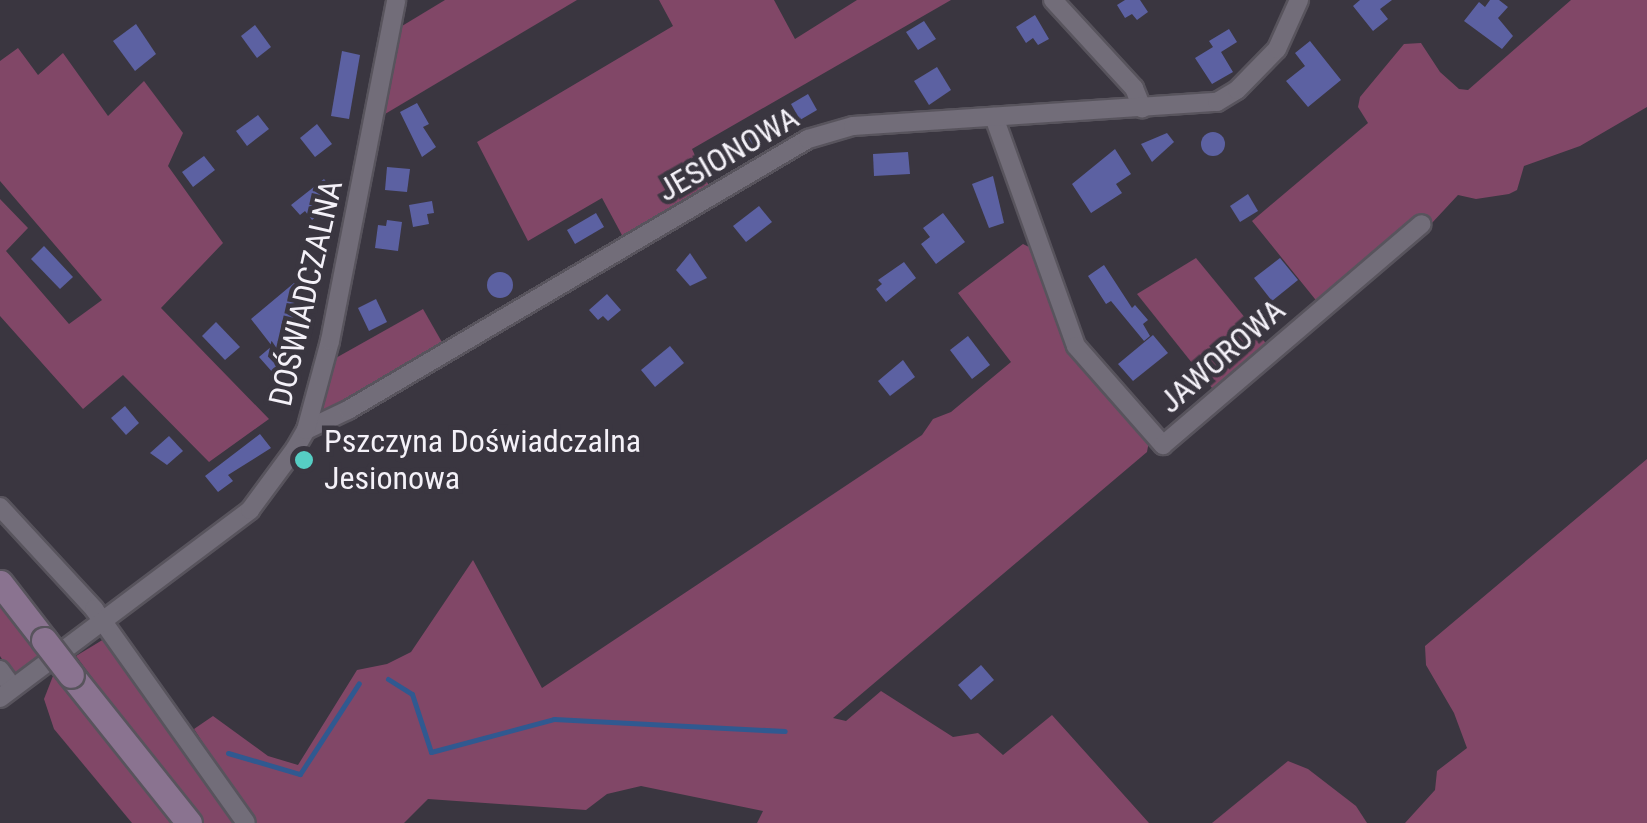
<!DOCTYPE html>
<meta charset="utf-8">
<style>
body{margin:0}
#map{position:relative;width:1647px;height:823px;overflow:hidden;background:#3a3640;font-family:"Roboto Condensed",sans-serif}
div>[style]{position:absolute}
.green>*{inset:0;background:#814767}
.stream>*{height:5px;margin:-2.5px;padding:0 2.5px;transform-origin:2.5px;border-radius:2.5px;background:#305990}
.building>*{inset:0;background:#5c61a2}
.round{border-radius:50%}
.roads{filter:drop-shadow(2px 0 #58545d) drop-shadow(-2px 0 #58545d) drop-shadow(0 2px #58545d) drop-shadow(0 -2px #58545d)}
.street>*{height:18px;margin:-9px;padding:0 9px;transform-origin:9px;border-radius:9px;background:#726d79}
.secondary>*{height:25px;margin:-12.5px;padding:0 12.5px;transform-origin:12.5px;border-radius:12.5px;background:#8a7390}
.bridges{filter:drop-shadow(2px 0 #58545d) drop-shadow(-2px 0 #58545d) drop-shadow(0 2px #58545d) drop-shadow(0 -2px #58545d)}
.secondary-bridge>*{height:25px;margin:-12.5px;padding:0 12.5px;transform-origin:12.5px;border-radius:12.5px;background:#8a7390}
.dots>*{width:28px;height:28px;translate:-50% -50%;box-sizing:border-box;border:5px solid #3a3640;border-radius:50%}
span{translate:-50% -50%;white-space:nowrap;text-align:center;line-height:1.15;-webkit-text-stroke:9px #3a3640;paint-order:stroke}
.street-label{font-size:32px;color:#f4f1f8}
.poi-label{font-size:32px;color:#f4f1f8}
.left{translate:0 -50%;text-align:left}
</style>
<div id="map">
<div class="green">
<div style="clip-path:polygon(445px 0,577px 0,385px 114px,402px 26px)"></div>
<div style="clip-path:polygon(659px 0,774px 0,795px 39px,857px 0,951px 0,692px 149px,709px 186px,623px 237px,602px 198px,528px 241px,477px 142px,673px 26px)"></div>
<div style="clip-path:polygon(1571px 0,1647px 0,1647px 107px,1580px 146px,1524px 166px,1517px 190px,1509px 194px,1476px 199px,1458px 195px,1431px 224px,1422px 224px,1416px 216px,1319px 304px,1252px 221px,1368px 123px,1358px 107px,1360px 97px,1404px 44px,1421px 43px,1440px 72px,1459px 89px,1468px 90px)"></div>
<div style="clip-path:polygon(18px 48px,38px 75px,63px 53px,108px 116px,144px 81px,183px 133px,168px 166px,223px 243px,161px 308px,269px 419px,209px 462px,123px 375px,83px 409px,0 316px,0 199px,28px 228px,6px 251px,69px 324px,102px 300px,0 181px,0 61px)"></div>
<div style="clip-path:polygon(1023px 244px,1033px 249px,1071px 347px,1149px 441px,1147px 452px,833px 718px,846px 721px,881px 691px,953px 737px,978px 733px,1003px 755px,1052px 715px,1149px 823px,757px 823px,763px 811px,641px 786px,607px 794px,586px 810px,428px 799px,404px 823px,255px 823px,194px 729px,213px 716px,268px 756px,298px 765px,357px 670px,387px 664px,411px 652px,473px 560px,542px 688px,922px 435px,933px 419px,951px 412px,1011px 362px,958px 293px)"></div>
<div style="clip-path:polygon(1196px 258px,1269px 347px,1216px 393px,1137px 294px)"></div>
<div style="clip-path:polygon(423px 309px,443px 344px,331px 414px,319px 414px,334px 359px)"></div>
<div style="clip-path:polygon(1647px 459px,1647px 823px,1405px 823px,1435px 790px,1437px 771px,1467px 748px,1454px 713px,1426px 665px,1425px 646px)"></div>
<div style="clip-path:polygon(0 602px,42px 660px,12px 675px,0 656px)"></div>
<div style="clip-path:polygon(104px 639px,184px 751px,235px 823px,200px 823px,76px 656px)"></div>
<div style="clip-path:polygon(53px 676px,172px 823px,132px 823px,54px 729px,44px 699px)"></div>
<div style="clip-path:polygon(1288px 761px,1308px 769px,1356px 806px,1367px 823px,1212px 823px)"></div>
</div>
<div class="stream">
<div style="left:388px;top:679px;width:28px;rotate:32deg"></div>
<div style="left:412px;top:694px;width:61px;rotate:71.9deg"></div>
<div style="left:431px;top:752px;width:127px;rotate:-15deg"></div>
<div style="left:554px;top:719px;width:231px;rotate:3deg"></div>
<div style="left:228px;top:753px;width:75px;rotate:16.3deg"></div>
<div style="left:300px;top:774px;width:108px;rotate:-57deg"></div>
</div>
<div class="building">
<div style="clip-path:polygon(1125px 0,1140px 0,1148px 12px,1137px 20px,1132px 14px,1125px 18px,1117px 5px)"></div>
<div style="clip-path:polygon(1360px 0,1392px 0,1380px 9px,1388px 19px,1373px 31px,1353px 6px)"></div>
<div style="clip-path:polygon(1490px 0,1499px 0,1508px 7px,1498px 18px,1513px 36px,1502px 49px,1464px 21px,1479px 2px,1485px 7px)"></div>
<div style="clip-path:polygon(1035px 15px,1049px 39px,1038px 45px,1033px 38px,1026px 43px,1016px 27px)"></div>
<div style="clip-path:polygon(924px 21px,936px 39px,918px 50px,906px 32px)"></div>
<div style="clip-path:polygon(136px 24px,156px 54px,135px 71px,113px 41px)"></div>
<div style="clip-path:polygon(255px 25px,271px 47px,257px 58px,241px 36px)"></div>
<div style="clip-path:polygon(1229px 29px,1237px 42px,1221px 52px,1233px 72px,1212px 84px,1195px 58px,1213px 47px,1209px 41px)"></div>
<div style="clip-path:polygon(1310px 41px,1341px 80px,1308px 107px,1286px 81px,1305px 66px,1295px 53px)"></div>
<div style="clip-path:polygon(342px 51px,360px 55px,349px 119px,331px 116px)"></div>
<div style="clip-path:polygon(937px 67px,951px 90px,929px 105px,914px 81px)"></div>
<div style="clip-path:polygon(808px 94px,817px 110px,800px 120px,791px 104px)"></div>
<div style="clip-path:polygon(417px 103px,429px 124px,423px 127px,436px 147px,422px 157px,400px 112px)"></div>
<div style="clip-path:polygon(770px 114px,780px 130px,754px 147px,744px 141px,744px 130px)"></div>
<div style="clip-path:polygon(258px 115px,269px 129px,247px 146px,236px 131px)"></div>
<div style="clip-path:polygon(317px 124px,332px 144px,315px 157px,300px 138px)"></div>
<div class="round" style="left:1201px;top:132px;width:24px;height:24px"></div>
<div style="clip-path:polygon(1167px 133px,1174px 142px,1152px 162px,1141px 144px)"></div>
<div style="clip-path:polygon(1115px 149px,1131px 174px,1116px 184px,1122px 193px,1091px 213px,1072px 184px)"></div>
<div style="clip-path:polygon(908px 152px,910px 174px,874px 176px,873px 154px)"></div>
<div style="clip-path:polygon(204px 156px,215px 170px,193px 187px,182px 172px)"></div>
<div style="clip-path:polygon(387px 167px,410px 169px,407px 192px,385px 190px)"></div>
<div style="clip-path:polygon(993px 176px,1004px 223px,989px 228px,972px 184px)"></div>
<div style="clip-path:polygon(324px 179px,332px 189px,327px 194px,334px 202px,312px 220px,305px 211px,300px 215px,291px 205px)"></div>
<div style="clip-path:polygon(1248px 194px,1258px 211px,1240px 222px,1230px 206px)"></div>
<div style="clip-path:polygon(432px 201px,434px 213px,427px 214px,429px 224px,413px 227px,409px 205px)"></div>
<div style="clip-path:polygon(759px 206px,772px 222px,746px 242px,733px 226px)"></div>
<div style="clip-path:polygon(596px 213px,604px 227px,575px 244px,567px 230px)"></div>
<div style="clip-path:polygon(943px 213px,965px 242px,936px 264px,921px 244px,930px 237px,923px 228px)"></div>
<div style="clip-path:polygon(387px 220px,402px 222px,398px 251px,375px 248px,378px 225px,386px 226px)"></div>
<div style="clip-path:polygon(44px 246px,73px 277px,60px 289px,31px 259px)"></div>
<div style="clip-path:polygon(690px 253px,707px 278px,690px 286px,676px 270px)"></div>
<div style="clip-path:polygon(1280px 258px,1298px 280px,1272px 301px,1254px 278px)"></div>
<div style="clip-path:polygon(904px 262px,916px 278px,886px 302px,876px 289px,882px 284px,878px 280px)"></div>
<div style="clip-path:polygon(1104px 265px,1132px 308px,1135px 305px,1148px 320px,1143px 324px,1150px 336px,1144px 341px,1111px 301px,1106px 304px,1088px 276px)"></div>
<div class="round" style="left:487px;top:272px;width:26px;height:26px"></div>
<div style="clip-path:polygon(294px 283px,313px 305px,281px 328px,298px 354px,274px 374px,259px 357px,272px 346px,251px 319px)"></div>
<div style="clip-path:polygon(607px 294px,621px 310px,608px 321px,603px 316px,598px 320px,589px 310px)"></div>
<div style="clip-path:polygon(376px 299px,387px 322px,369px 331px,358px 308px)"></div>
<div style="clip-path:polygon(216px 322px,240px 347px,225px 360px,202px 336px)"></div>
<div style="clip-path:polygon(1153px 335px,1168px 353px,1133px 381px,1118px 364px)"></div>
<div style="clip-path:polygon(968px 336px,990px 365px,972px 379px,950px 350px)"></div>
<div style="clip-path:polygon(670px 346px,684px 363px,655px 387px,641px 370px)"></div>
<div style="clip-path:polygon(903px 360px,915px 377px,890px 396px,878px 381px)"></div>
<div style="clip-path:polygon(125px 406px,139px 423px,126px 435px,111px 418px)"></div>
<div style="clip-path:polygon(260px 434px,271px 448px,228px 475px,233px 481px,218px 492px,205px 476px)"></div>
<div style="clip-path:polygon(169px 436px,183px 451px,167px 465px,150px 453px)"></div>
<div style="clip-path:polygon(981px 665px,994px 680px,971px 700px,958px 685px)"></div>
</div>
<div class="roads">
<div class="street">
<div style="left:1053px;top:0;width:120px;rotate:47.4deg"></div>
<div style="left:1134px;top:88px;width:22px;rotate:68deg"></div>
<div style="left:994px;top:117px;width:243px;rotate:70.3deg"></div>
<div style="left:1076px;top:346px;width:132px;rotate:48.7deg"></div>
<div style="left:1163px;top:445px;width:340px;rotate:-40.5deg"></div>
<div style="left:306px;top:430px;width:47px;rotate:-25.5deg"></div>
<div style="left:348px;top:410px;width:534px;rotate:-30.5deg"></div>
<div style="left:808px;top:139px;width:47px;rotate:-16.1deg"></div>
<div style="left:853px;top:126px;width:365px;rotate:-3.8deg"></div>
<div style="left:1217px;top:102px;width:23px;rotate:-31deg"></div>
<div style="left:1237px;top:90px;width:57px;rotate:-45.7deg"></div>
<div style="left:1277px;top:49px;width:54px;rotate:-65.8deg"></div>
<div style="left:0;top:507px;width:139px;rotate:47.3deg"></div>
<div style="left:94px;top:609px;width:262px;rotate:54.6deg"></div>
<div style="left:0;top:670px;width:22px;rotate:54deg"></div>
<div style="left:0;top:698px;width:313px;rotate:-36.9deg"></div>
<div style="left:250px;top:510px;width:76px;rotate:-53.6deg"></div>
<div style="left:295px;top:449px;width:22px;rotate:-60deg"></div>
<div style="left:306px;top:430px;width:92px;rotate:-74.9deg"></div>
<div style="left:330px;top:341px;width:347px;rotate:-79deg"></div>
</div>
<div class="secondary">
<div style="left:0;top:583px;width:72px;rotate:52.3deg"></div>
<div style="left:71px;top:675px;width:189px;rotate:51.4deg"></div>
</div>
</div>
<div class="bridges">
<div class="secondary-bridge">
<div style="left:44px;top:640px;width:44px;rotate:52.4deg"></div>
</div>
</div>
<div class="dots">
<div style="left:304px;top:460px;background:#56cec4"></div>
</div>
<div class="street-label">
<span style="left:728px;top:154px;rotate:-30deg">JESIONOWA</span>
<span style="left:306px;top:293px;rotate:-77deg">DOŚWIADCZALNA</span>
<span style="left:1222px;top:356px;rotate:-41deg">JAWOROWA</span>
</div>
<div class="poi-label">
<span class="left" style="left:324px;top:460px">Pszczyna Doświadczalna<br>Jesionowa</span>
</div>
</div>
